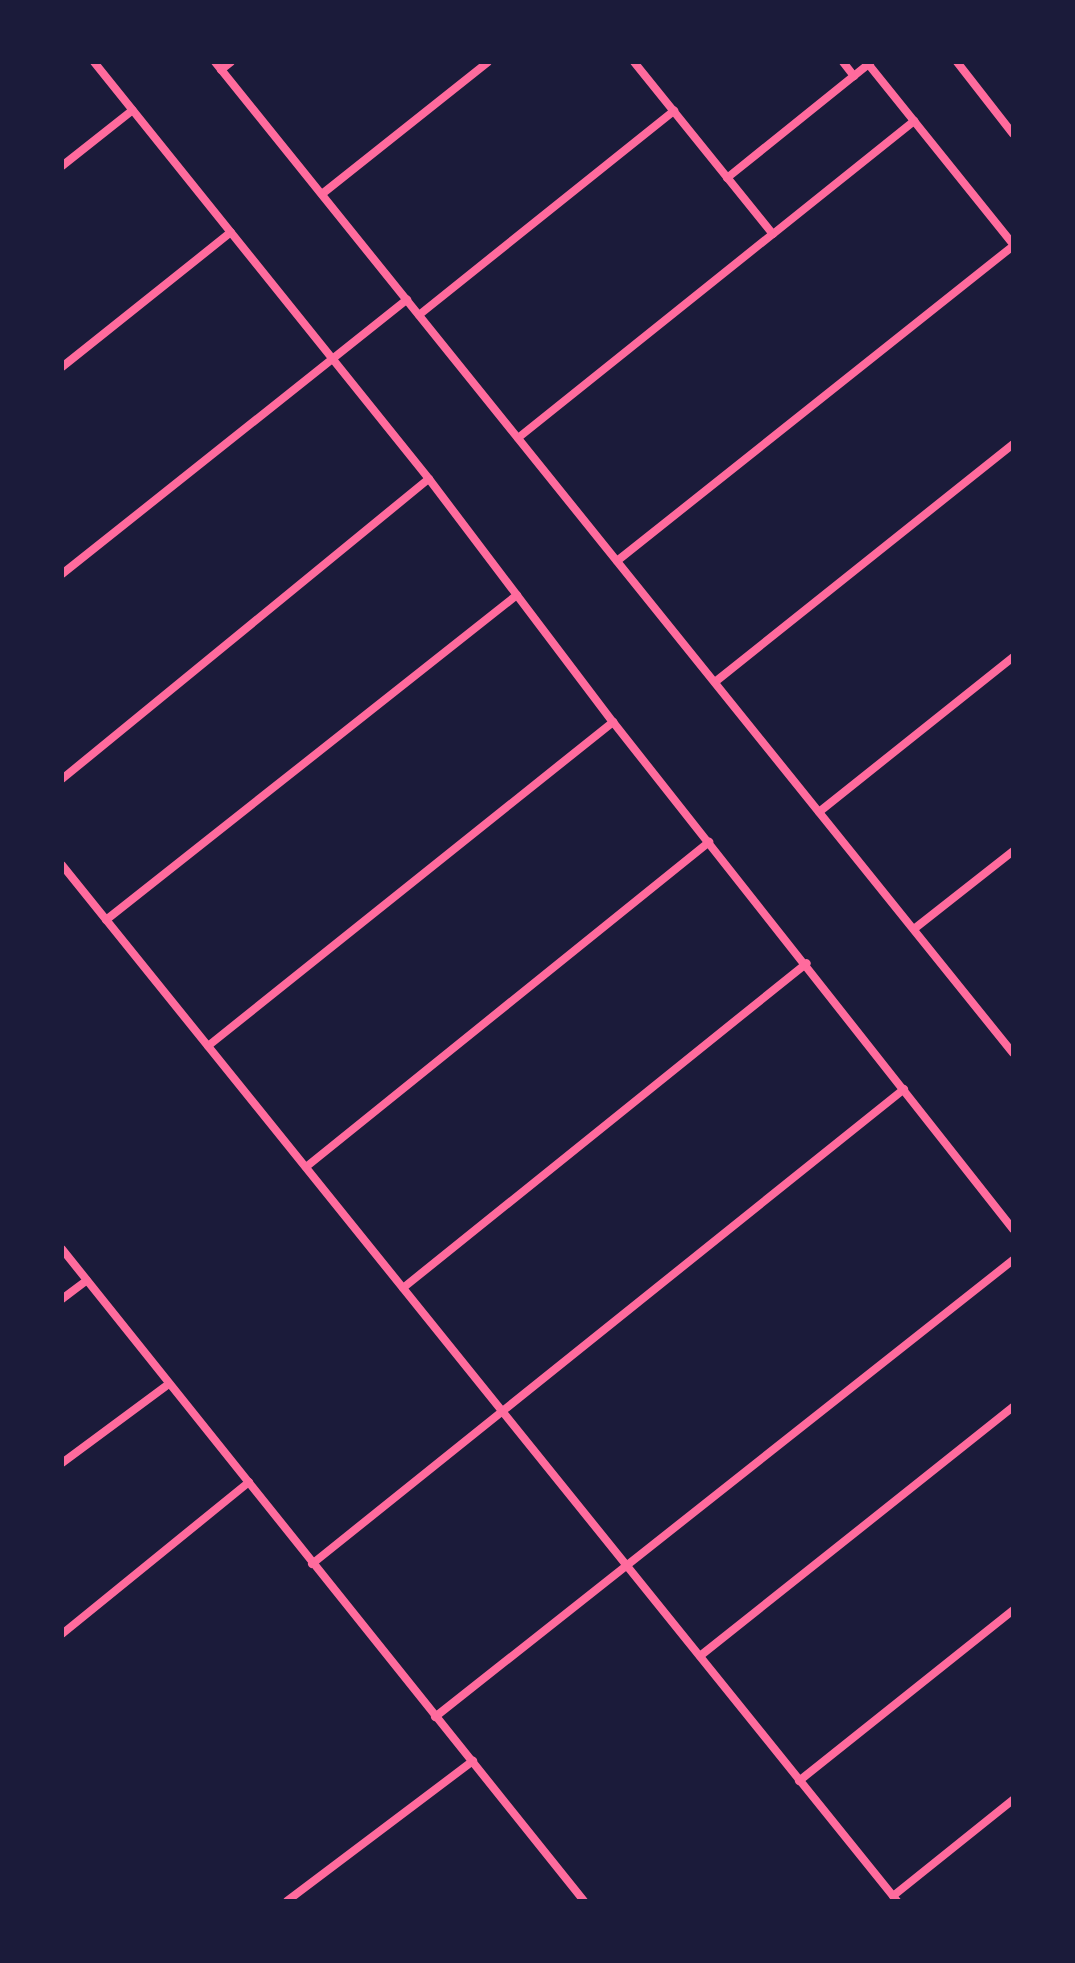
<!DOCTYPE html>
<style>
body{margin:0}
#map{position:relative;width:1075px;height:1963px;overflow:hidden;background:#1b1b3a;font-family:"DejaVu Sans",sans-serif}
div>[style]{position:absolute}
.minor>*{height:8px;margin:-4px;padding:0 4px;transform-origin:4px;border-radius:4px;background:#ff6b9d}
span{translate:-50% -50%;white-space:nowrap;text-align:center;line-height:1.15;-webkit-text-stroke:8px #1b1b3a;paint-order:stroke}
.frame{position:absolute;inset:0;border:64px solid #1b1b3a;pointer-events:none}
</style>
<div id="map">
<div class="minor">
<div style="left:94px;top:62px;width:535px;rotate:51.22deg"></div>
<div style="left:429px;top:479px;width:305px;rotate:52.9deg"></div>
<div style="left:613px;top:722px;width:646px;rotate:51.73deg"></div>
<div style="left:215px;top:62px;width:1272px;rotate:51.16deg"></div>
<div style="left:634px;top:62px;width:221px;rotate:51.1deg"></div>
<div style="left:773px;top:234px;width:181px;rotate:-38.7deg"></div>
<div style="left:843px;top:62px;width:18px;rotate:52deg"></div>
<div style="left:957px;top:62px;width:91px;rotate:52.1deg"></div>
<div style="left:869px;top:65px;width:230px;rotate:51.2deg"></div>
<div style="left:221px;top:70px;width:13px;rotate:-39deg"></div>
<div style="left:62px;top:166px;width:90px;rotate:-38.3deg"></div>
<div style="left:727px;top:178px;width:184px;rotate:-38.8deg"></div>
<div style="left:322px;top:194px;width:212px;rotate:-38.5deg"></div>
<div style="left:419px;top:315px;width:327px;rotate:-38.7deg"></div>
<div style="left:62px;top:367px;width:216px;rotate:-38.6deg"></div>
<div style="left:518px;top:438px;width:327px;rotate:-38.7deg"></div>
<div style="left:617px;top:561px;width:506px;rotate:-38.5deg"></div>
<div style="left:62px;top:574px;width:441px;rotate:-38.5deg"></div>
<div style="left:715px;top:682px;width:381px;rotate:-38.6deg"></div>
<div style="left:62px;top:779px;width:474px;rotate:-39.3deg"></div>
<div style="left:819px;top:812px;width:248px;rotate:-38.6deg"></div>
<div style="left:62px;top:865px;width:1331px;rotate:51.13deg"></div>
<div style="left:106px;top:920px;width:524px;rotate:-38.34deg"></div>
<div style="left:914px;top:929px;width:126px;rotate:-38.2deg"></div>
<div style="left:208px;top:1046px;width:519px;rotate:-38.66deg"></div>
<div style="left:306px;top:1167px;width:518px;rotate:-38.88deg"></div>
<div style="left:62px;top:1249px;width:835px;rotate:51.32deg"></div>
<div style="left:403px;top:1288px;width:518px;rotate:-38.82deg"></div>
<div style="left:62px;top:1299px;width:31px;rotate:-37deg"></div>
<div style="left:62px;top:1463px;width:129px;rotate:-36.5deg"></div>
<div style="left:312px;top:1564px;width:759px;rotate:-38.74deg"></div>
<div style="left:62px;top:1634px;width:241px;rotate:-39.1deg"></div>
<div style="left:700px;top:1656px;width:400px;rotate:-38.5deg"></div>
<div style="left:435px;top:1717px;width:737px;rotate:-38.33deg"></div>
<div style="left:799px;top:1781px;width:274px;rotate:-38.6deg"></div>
<div style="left:893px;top:1896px;width:154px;rotate:-38.7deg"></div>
<div style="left:287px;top:1901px;width:233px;rotate:-37deg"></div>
</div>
<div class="frame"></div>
</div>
